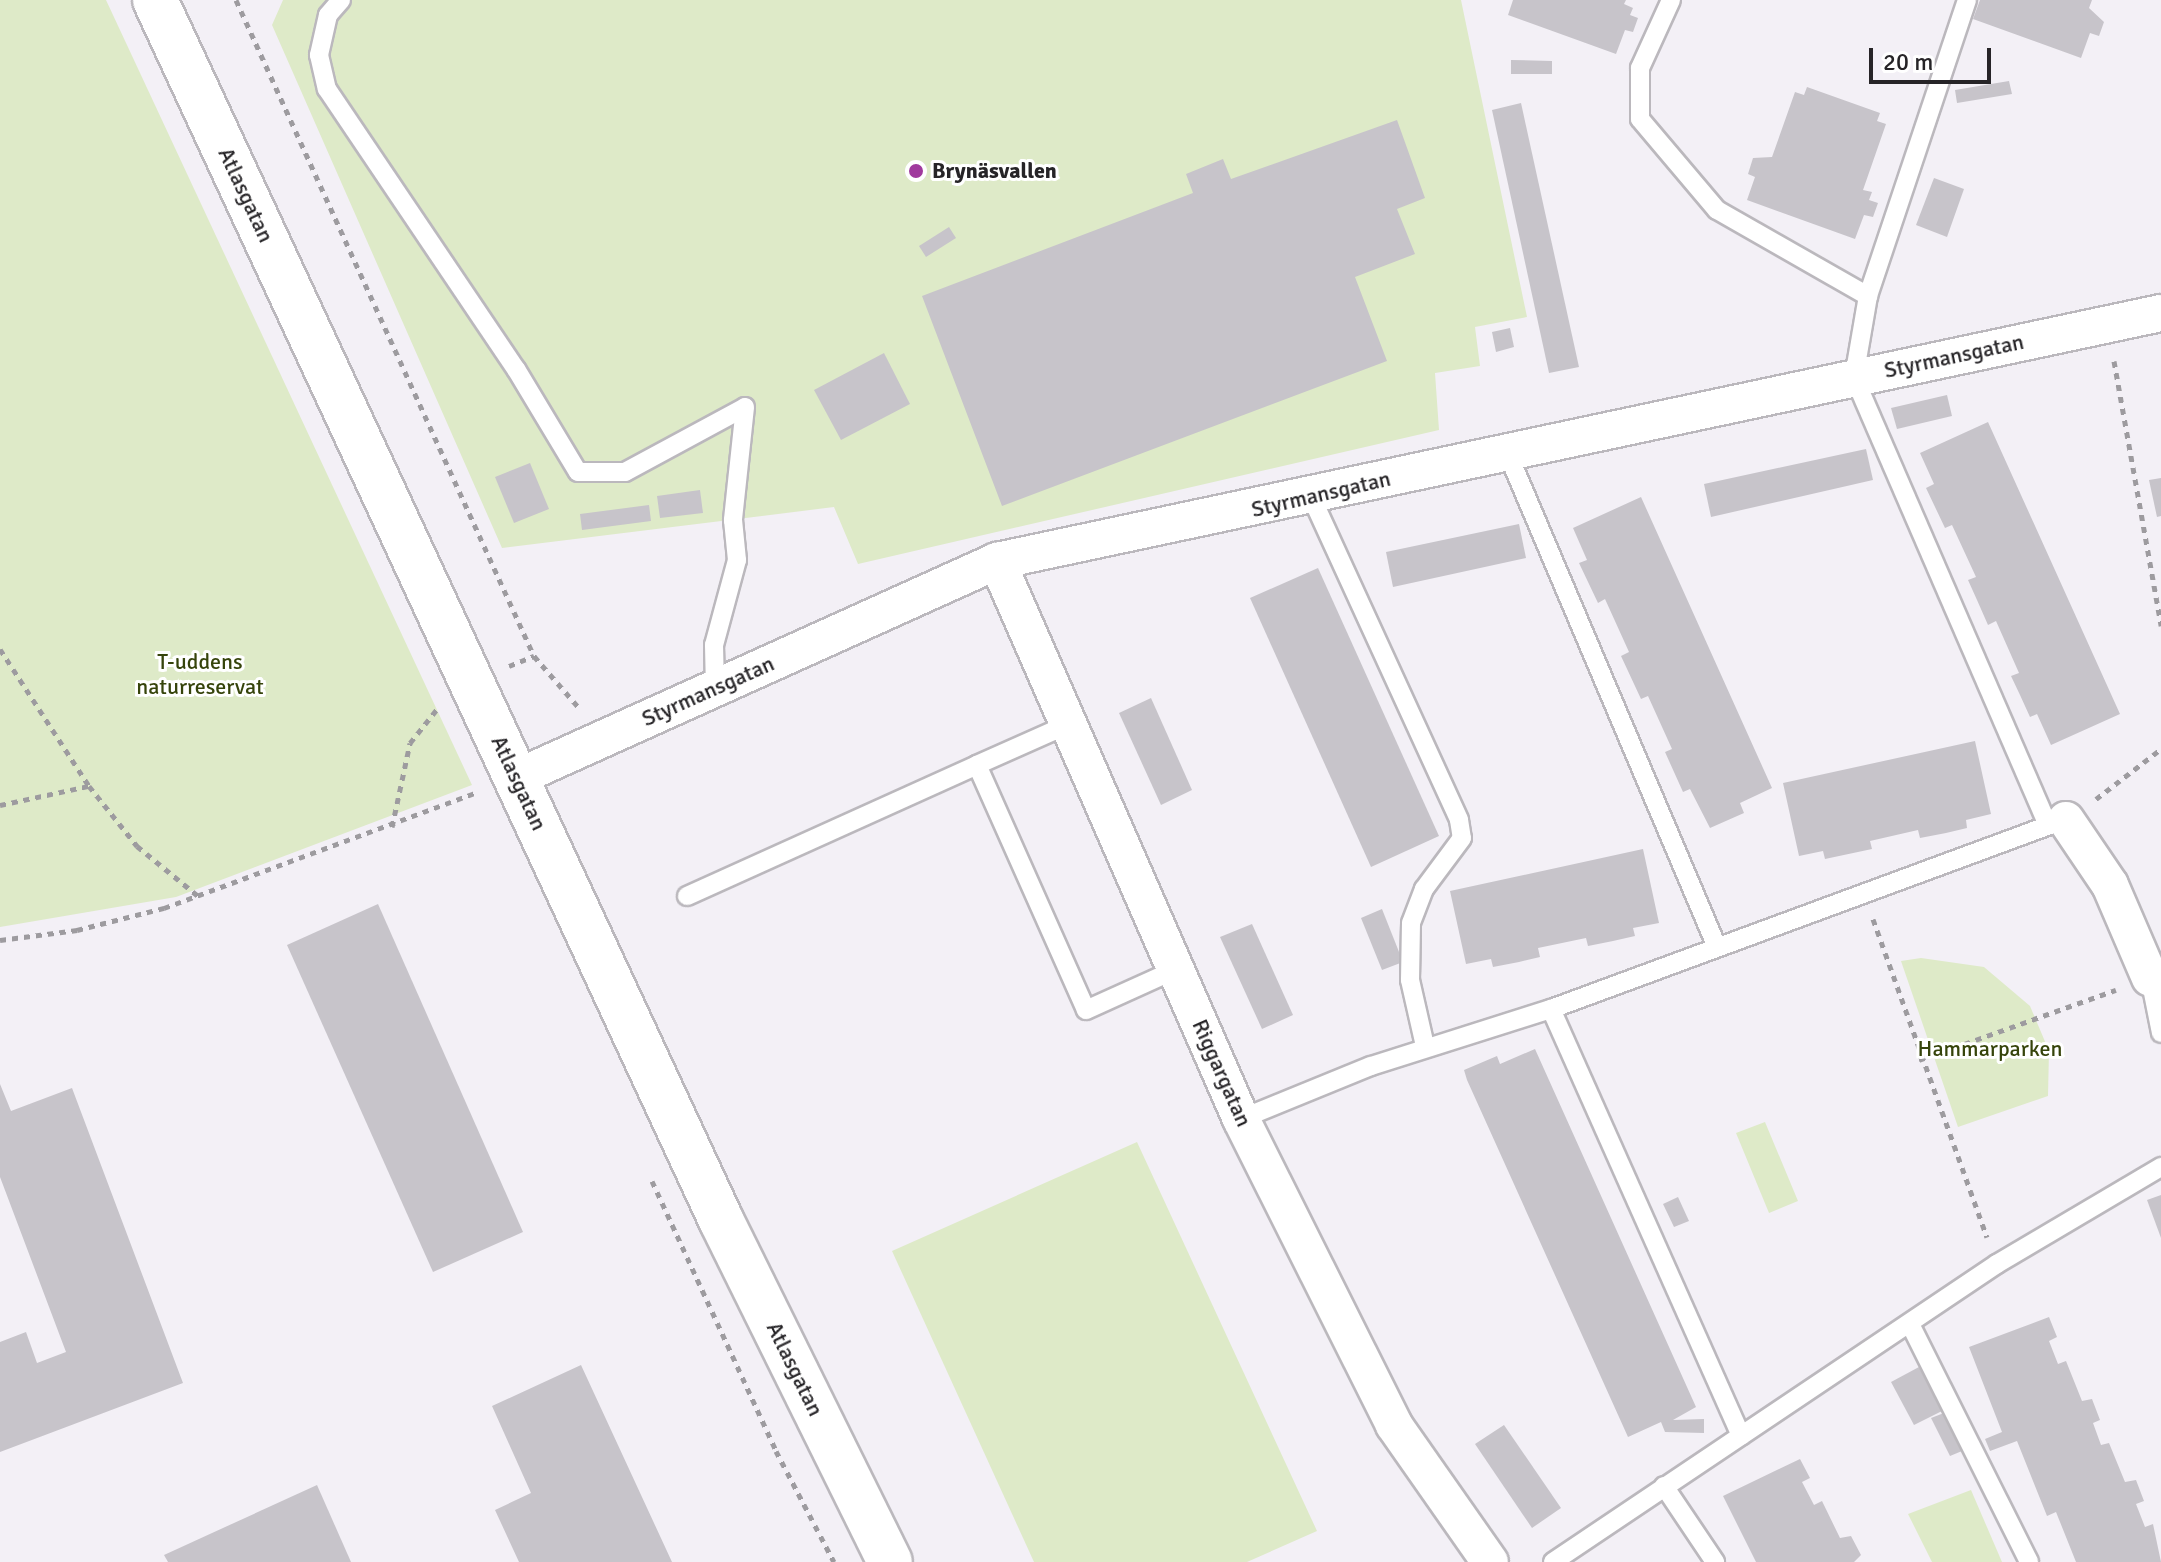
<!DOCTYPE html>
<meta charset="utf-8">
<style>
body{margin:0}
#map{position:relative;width:2161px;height:1562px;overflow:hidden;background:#f3f0f6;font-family:Signika,sans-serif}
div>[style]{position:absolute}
.green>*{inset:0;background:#deeac8}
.building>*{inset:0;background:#c7c4ca}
.path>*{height:5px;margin-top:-2.5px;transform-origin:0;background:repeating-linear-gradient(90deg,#9d9b9f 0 6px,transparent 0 12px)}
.roads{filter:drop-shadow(2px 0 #bbb8bd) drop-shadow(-2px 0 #bbb8bd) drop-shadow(0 2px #bbb8bd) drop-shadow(0 -2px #bbb8bd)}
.service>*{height:18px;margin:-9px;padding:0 9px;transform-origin:9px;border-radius:9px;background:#fff}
.minor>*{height:36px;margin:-18px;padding:0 18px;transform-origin:18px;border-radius:18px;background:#fff}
.tertiary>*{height:44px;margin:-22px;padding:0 22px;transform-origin:22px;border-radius:22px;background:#fff}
.dots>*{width:22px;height:22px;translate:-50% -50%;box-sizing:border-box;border:4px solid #fff;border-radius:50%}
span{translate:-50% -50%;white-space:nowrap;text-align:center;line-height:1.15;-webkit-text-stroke:6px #fff;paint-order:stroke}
.poi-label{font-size:22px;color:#262427;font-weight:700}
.left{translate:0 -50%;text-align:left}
.street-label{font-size:22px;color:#262427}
.park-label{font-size:22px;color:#36440b}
.scale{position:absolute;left:1869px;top:48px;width:122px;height:36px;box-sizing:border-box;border:4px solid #262427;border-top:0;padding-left:10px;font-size:24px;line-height:28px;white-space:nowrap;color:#262427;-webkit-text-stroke:6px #fff;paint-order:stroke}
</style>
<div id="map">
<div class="green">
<div style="clip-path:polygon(0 0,106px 0,472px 785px,176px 897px,0 927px)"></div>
<div style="clip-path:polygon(283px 0,1461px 0,1527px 317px,1475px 327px,1480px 366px,1435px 373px,1439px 430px,858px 564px,834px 507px,502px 548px,272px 25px)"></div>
<div style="clip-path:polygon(1921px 958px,1984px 967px,2030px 1006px,2049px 1051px,2048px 1096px,1958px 1127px,1901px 961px)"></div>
<div style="clip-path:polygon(1765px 1122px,1798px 1201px,1769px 1213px,1736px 1133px)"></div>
<div style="clip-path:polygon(1137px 1142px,1317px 1531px,1247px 1562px,1034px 1562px,892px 1251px)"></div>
<div style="clip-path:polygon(1971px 1490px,2002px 1562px,1932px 1562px,1908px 1514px)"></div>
</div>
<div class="building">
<div style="clip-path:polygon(1513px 0,1626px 0,1624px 4px,1633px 8px,1630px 15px,1638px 18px,1633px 32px,1625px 30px,1616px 54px,1508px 15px)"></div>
<div style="clip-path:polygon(1980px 0,2092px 0,2089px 8px,2104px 22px,2099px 36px,2090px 33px,2081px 58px,1973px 19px)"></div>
<div style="clip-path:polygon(1511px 60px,1552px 61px,1552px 74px,1511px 74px)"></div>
<div style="clip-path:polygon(2009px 81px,2012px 94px,1957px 103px,1955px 90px)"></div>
<div style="clip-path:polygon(1807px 87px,1880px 113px,1877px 121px,1886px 124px,1863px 190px,1872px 192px,1869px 200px,1878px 203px,1873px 217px,1864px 215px,1855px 239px,1747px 200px,1755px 177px,1748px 174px,1753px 158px,1772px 157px,1795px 92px,1804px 95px)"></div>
<div style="clip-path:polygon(1521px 103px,1579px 367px,1549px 373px,1492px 110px)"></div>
<div style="clip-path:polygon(1397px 120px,1425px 198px,1397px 209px,1415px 254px,1355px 277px,1387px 361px,1002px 506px,922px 296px,1193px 193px,1186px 174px,1223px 159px,1231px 179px)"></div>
<div style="clip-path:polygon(1934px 178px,1964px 189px,1947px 237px,1916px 225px)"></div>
<div style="clip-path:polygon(949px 227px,956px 238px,926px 257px,919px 246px)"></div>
<div style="clip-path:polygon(1510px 328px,1514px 347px,1496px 352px,1492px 332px)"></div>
<div style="clip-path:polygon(884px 353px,910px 404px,841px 440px,814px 390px)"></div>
<div style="clip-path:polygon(1947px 395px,1952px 416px,1897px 429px,1891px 408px)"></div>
<div style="clip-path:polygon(1988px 422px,2120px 714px,2051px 745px,2037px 714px,2030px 717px,2020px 695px,2011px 676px,2019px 673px,1996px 621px,1988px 625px,1977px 600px,1968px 580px,1976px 577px,1952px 525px,1945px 528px,1926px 488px,1934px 484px,1920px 453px)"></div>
<div style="clip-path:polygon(1866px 449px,1873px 480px,1711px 517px,1704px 484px)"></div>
<div style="clip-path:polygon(530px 463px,549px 509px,514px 523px,495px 477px)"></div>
<div style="clip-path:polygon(2161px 478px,2161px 516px,2157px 517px,2149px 480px)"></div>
<div style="clip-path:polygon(700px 490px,703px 513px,660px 518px,657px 496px)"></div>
<div style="clip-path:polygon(1641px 497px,1772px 788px,1740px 803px,1744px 813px,1710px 828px,1690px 789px,1683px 792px,1665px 752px,1672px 749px,1648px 696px,1641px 699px,1621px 656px,1629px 652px,1605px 599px,1598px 603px,1579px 563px,1587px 560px,1573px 528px)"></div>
<div style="clip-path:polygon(649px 505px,651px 521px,582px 530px,580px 514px)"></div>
<div style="clip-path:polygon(1519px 524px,1526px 558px,1393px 587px,1386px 552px)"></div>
<div style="clip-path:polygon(1318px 568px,1439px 836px,1371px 867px,1250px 598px)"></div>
<div style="clip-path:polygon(1151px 698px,1192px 790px,1161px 805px,1119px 713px)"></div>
<div style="clip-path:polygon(1975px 741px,1991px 814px,1966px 820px,1967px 828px,1946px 833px,1920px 838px,1918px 830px,1870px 841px,1872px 849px,1825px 859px,1823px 851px,1799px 856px,1783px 783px)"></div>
<div style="clip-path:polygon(1643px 849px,1659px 923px,1633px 928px,1635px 936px,1613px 941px,1588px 946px,1586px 938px,1538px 948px,1540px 957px,1519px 962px,1493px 967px,1491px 959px,1466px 964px,1450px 891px)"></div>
<div style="clip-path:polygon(378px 904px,523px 1232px,433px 1272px,287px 945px)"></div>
<div style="clip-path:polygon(1382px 909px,1403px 962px,1382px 970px,1361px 918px)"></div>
<div style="clip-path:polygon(1252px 924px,1293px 1015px,1262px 1029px,1220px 937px)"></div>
<div style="clip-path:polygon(1535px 1049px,1696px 1407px,1673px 1420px,1704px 1419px,1704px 1433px,1665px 1432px,1661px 1422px,1628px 1437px,1467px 1080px,1464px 1070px,1497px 1056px,1500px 1064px)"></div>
<div style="clip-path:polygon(0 1084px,11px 1111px,72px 1088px,183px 1383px,0 1452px,0 1342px,26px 1332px,37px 1363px,66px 1352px,0 1177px)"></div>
<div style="clip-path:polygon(2161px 1195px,2161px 1238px,2147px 1200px)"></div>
<div style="clip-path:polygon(1678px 1197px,1689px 1221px,1674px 1227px,1663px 1204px)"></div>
<div style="clip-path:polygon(2049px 1317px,2057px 1337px,2049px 1341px,2058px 1364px,2066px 1361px,2082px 1401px,2092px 1399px,2100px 1420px,2093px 1423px,2101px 1445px,2109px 1443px,2125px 1482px,2136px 1480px,2144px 1501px,2136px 1504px,2145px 1527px,2153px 1524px,2161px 1562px,2076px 1562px,2056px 1512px,2047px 1516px,2017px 1441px,1990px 1451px,1985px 1439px,2002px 1432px,1969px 1347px)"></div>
<div style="clip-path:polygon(581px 1365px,672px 1562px,519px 1562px,495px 1510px,531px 1493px,492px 1406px)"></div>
<div style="clip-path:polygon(1919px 1367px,1942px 1411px,1914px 1425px,1891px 1382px)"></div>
<div style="clip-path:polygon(1944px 1413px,1962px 1451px,1950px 1456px,1931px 1418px)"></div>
<div style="clip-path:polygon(1504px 1425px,1561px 1508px,1532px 1528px,1475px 1444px)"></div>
<div style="clip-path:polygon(1800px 1459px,1810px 1478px,1802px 1482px,1814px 1505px,1822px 1501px,1840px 1538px,1851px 1536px,1861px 1555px,1854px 1562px,1756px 1562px,1723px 1496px)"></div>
<div style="clip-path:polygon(317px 1485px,351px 1562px,168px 1562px,164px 1555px)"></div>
</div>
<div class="path">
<div style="left:236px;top:0;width:721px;rotate:65.57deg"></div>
<div style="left:534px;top:656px;width:70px;rotate:49deg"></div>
<div style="left:2114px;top:361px;width:269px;rotate:79.9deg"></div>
<div style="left:0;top:649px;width:163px;rotate:57deg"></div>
<div style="left:509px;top:666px;width:27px;rotate:-22deg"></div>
<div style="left:2096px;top:799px;width:82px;rotate:-37.6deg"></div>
<div style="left:0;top:805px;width:91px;rotate:-12.1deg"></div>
<div style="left:89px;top:786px;width:77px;rotate:51.3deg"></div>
<div style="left:137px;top:846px;width:79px;rotate:39.3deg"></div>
<div style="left:392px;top:827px;width:86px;rotate:-77.9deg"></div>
<div style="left:410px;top:743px;width:43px;rotate:-51.5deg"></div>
<div style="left:1873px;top:919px;width:338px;rotate:70.3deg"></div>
<div style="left:0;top:940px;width:78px;rotate:-7.4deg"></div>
<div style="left:77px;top:930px;width:90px;rotate:-14.2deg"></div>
<div style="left:164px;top:908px;width:335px;rotate:-20.3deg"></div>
<div style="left:1919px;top:1060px;width:209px;rotate:-19.6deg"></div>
<div style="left:652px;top:1181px;width:297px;rotate:65.3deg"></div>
<div style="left:776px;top:1451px;width:125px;rotate:62.4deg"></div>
</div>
<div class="roads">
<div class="service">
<div style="left:341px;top:0;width:20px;rotate:131deg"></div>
<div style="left:328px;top:15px;width:41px;rotate:102.7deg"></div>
<div style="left:319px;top:55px;width:35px;rotate:77deg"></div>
<div style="left:327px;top:89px;width:338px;rotate:56deg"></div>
<div style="left:516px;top:369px;width:120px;rotate:59deg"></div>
<div style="left:578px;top:472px;width:47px"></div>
<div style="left:625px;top:472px;width:136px;rotate:-28.4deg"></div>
<div style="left:745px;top:407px;width:114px;rotate:96.1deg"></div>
<div style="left:733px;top:520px;width:40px;rotate:84.3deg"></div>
<div style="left:737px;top:560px;width:88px;rotate:105.1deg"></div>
<div style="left:714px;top:645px;width:43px;rotate:88.7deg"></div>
<div style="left:1671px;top:0;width:75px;rotate:114.5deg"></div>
<div style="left:1640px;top:68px;width:51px;rotate:90deg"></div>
<div style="left:1640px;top:119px;width:119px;rotate:49.8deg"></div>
<div style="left:1717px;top:210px;width:174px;rotate:29.7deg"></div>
<div style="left:1967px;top:0;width:312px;rotate:108.5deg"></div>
<div style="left:1868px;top:296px;width:82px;rotate:99.8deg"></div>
<div style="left:1854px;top:377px;width:488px;rotate:66.6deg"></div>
<div style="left:1508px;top:454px;width:535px;rotate:67.03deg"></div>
<div style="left:1310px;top:494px;width:358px;rotate:65.4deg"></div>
<div style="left:1459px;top:820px;width:18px;rotate:81deg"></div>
<div style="left:1462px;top:838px;width:64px;rotate:126.7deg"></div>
<div style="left:1424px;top:889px;width:36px;rotate:111deg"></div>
<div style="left:1411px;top:923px;width:57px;rotate:91deg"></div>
<div style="left:1410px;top:980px;width:68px;rotate:77.2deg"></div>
<div style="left:1069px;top:724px;width:101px;rotate:156deg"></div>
<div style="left:977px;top:765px;width:268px;rotate:66deg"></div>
<div style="left:1086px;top:1010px;width:100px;rotate:-24.3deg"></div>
<div style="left:687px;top:896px;width:318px;rotate:-24.3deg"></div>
<div style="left:2150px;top:978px;width:56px;rotate:78.7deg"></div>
<div style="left:1551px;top:1009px;width:467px;rotate:66deg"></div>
<div style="left:1241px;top:1119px;width:140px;rotate:-22.2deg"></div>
<div style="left:1371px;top:1066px;width:189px;rotate:-17.6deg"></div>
<div style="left:1551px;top:1009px;width:540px;rotate:-20.25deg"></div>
<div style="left:1910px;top:1324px;width:266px;rotate:63.4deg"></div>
<div style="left:1664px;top:1486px;width:92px;rotate:56.1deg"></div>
<div style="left:1553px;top:1562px;width:535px;rotate:-33.87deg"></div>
<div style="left:1997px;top:1264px;width:191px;rotate:-30.6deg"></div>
</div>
<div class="minor">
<div style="left:997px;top:561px;width:609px;rotate:66.38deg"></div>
<div style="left:1241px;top:1119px;width:342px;rotate:63.4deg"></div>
<div style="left:1394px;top:1425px;width:167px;rotate:55deg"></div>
<div style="left:516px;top:778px;width:528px;rotate:-24.28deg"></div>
<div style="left:997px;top:561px;width:1190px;rotate:-12.03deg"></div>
<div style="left:2066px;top:820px;width:78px;rotate:55.9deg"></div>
<div style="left:2110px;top:885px;width:101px;rotate:66.7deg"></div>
</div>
<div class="tertiary">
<div style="left:155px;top:0;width:1345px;rotate:65.11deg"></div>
<div style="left:721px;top:1220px;width:381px;rotate:63.7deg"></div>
</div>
</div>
<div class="dots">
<div style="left:916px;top:171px;background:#a0399d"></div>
</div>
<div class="poi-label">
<span class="left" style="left:932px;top:171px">Brynäsvallen</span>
</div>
<div class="street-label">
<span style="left:246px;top:195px;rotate:65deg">Atlasgatan</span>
<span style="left:1954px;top:356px;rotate:-12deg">Styrmansgatan</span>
<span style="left:1321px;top:494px;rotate:-13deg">Styrmansgatan</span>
<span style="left:708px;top:691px;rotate:-24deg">Styrmansgatan</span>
<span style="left:519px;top:783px;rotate:65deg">Atlasgatan</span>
<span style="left:1222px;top:1073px;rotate:66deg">Riggargatan</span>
<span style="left:795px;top:1369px;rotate:64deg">Atlasgatan</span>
</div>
<div class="park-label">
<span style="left:200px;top:674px">T-uddens<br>naturreservat</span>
<span style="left:1990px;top:1049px">Hammarparken</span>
</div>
<div class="scale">20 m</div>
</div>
